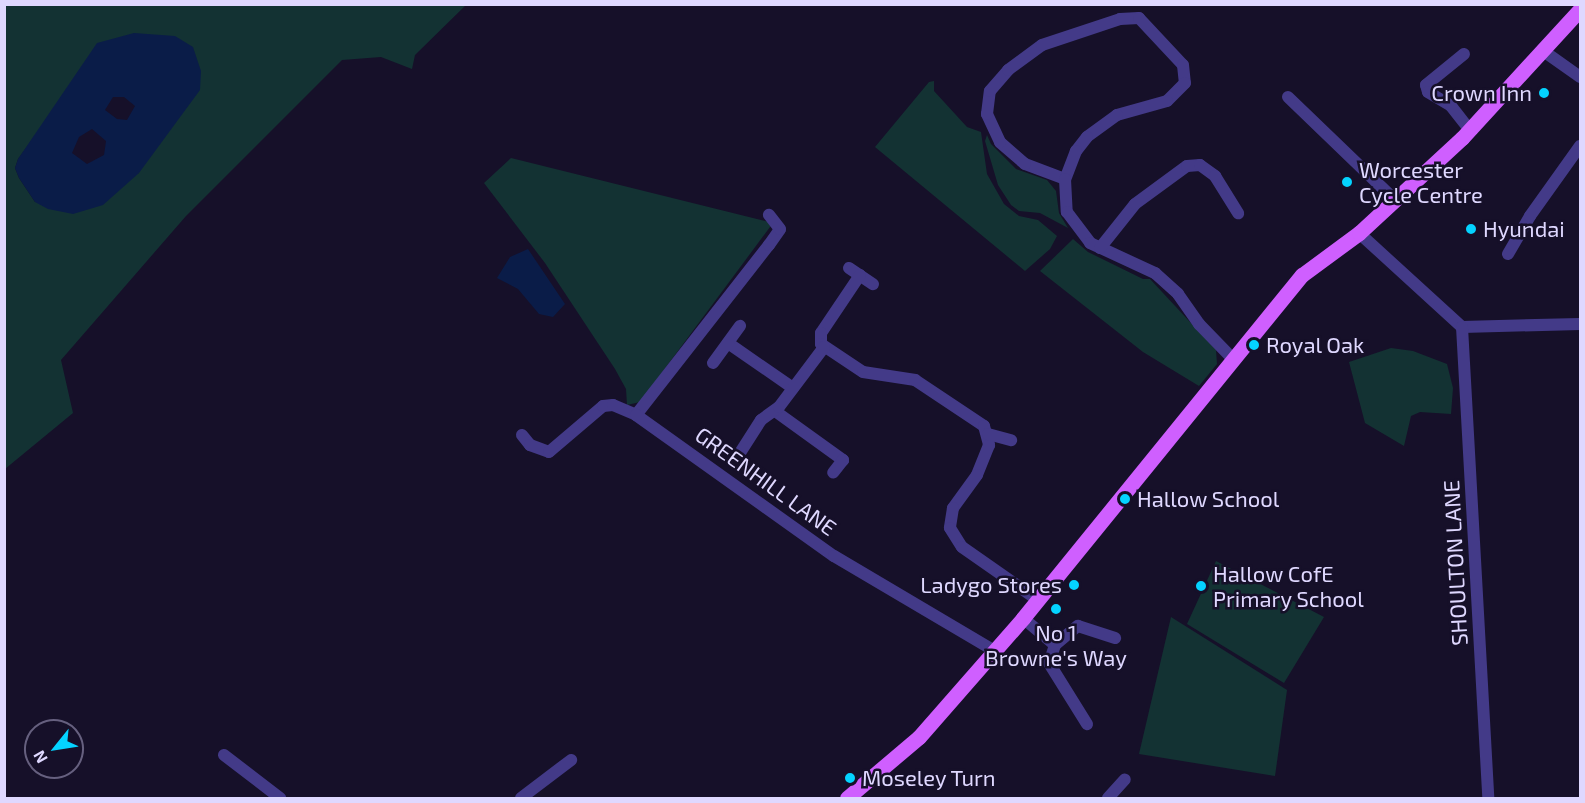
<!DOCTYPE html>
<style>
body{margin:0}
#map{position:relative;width:1585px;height:803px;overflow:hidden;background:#161029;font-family:"Exo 2",sans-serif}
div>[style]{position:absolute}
.green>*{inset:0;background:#133233}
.water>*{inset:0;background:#0a1c48}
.minor>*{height:12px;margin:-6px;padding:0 6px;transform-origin:6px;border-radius:6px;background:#433a88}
.major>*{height:15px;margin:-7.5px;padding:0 7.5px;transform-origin:7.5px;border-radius:7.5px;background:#cf5fff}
.dots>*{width:16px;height:16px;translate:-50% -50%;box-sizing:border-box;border:3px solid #161029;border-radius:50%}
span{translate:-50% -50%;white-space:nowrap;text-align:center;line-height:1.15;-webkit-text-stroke:5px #161029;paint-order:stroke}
.poi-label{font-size:22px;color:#dfd8ff}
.right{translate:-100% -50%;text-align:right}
.left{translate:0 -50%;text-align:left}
.street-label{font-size:22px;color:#dfd8ff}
.frame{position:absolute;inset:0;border:6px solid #dfd8ff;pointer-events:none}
.north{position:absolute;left:24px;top:719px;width:60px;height:60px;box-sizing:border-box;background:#161029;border:2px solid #66607f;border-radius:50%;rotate:240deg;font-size:16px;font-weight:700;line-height:24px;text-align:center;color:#dfd8ff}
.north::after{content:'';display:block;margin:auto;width:21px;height:27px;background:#04d3ff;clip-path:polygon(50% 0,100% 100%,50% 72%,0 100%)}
</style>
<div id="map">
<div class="green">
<div style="clip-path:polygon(evenodd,80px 4px,466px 5px,415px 55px,412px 69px,381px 57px,342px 60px,186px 216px,61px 360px,73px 413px,5px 469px,5px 5px,80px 4px,134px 33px,139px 173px,35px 202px,19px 178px,15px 168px,18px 159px,59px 103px,134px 33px)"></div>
<div style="clip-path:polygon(934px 81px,934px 91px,967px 127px,981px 132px,987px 174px,1004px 204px,1019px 216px,1038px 220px,1057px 236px,1050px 249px,1025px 271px,875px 147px,929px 82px)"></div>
<div style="clip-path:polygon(987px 135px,991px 144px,1016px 169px,1047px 180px,1056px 191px,1059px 213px,1068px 228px,1040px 213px,1019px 211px,1011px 205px,998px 185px,985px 141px)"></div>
<div style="clip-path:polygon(511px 158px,773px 223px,640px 402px,627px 405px,626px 389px,615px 369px,545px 263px,484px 183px)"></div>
<div style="clip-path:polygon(1073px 239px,1088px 252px,1143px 279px,1150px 279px,1216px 350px,1217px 364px,1199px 386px,1143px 352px,1040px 271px)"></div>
<div style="clip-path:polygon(1391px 348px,1413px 351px,1447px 364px,1453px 388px,1451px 414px,1420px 412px,1411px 416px,1404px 446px,1365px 423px,1349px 362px)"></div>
<div style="clip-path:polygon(1216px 561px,1324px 617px,1284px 683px,1187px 624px)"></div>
<div style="clip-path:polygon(1171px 617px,1287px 690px,1275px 776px,1139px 754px)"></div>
</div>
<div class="water">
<div style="clip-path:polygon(evenodd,134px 33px,175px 36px,193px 47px,201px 71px,200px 90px,139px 173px,103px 205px,73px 214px,48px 209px,35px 202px,19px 178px,15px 168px,18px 159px,97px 43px,134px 33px,113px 97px,124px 97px,135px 106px,127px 120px,117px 119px,105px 110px,113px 97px,134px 33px,92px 129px,106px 141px,104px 155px,87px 164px,72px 153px,79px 137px,92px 129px)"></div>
<div style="clip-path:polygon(528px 249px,565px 304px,553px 317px,539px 314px,518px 289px,497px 278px,510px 257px)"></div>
</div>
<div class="minor">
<div style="left:1542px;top:50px;width:47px;rotate:35.4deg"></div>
<div style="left:1464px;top:54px;width:49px;rotate:140.8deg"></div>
<div style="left:1426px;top:85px;width:7px;rotate:74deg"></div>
<div style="left:1428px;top:92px;width:27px;rotate:31deg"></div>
<div style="left:1451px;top:106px;width:31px;rotate:52deg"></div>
<div style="left:1288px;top:97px;width:149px;rotate:43.9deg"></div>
<div style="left:1065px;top:179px;width:43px;rotate:-159.4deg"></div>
<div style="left:1025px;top:164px;width:33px;rotate:-139deg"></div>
<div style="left:1000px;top:142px;width:31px;rotate:-115deg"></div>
<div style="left:987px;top:114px;width:23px;rotate:-83deg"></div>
<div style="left:990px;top:91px;width:28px;rotate:-49deg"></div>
<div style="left:1008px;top:70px;width:42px;rotate:-36.3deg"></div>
<div style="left:1042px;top:45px;width:82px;rotate:-18.4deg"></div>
<div style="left:1120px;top:19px;width:19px;rotate:-3deg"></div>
<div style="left:1139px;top:18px;width:64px;rotate:46.9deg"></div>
<div style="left:1183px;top:65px;width:18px;rotate:84deg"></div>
<div style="left:1185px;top:83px;width:25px;rotate:135deg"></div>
<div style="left:1167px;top:101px;width:52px;rotate:164.4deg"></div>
<div style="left:1117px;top:115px;width:37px;rotate:144deg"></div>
<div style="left:1087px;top:137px;width:18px;rotate:128deg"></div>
<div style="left:1076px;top:151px;width:30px;rotate:111deg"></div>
<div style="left:1065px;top:179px;width:33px;rotate:87deg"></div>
<div style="left:1067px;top:212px;width:39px;rotate:53deg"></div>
<div style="left:1090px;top:243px;width:72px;rotate:24.8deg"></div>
<div style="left:1155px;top:273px;width:31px;rotate:42deg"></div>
<div style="left:1178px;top:294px;width:37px;rotate:55deg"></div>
<div style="left:1199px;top:324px;width:47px;rotate:45.9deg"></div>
<div style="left:1359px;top:233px;width:139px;rotate:42.4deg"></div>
<div style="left:1462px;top:327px;width:118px;rotate:-1.5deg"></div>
<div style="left:1100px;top:248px;width:56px;rotate:-51.5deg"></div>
<div style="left:1135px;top:204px;width:64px;rotate:-36.2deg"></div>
<div style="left:1187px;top:166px;width:13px;rotate:-4deg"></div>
<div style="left:1200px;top:165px;width:19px;rotate:36deg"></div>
<div style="left:1215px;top:176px;width:44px;rotate:58.1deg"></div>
<div style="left:1508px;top:254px;width:44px;rotate:-59.9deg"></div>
<div style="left:1530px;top:216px;width:86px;rotate:-54.5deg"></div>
<div style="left:849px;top:268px;width:29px;rotate:34deg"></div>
<div style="left:860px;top:275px;width:70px;rotate:123.9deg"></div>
<div style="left:821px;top:333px;width:11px;rotate:90deg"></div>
<div style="left:821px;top:344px;width:50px;rotate:33.7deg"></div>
<div style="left:863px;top:372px;width:53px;rotate:8.7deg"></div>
<div style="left:915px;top:380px;width:83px;rotate:33.7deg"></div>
<div style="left:984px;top:426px;width:20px;rotate:75deg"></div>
<div style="left:989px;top:445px;width:32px;rotate:112deg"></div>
<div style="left:977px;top:475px;width:41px;rotate:126deg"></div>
<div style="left:953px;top:508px;width:20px;rotate:99deg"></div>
<div style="left:950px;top:528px;width:22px;rotate:58deg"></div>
<div style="left:962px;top:547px;width:93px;rotate:34.9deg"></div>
<div style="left:1462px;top:327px;width:472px;rotate:86.8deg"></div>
<div style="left:728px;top:343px;width:79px;rotate:34.7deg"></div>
<div style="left:713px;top:363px;width:46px;rotate:-53.9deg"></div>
<div style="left:775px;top:411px;width:84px;rotate:35.8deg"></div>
<div style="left:843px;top:460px;width:16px;rotate:128deg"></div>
<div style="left:636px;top:415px;width:216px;rotate:-52deg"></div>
<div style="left:769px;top:245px;width:19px;rotate:-55deg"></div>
<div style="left:780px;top:229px;width:18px;rotate:-128deg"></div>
<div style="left:988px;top:434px;width:24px;rotate:15deg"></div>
<div style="left:522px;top:435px;width:13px;rotate:51deg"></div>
<div style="left:530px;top:445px;width:20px;rotate:20deg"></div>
<div style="left:549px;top:452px;width:71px;rotate:-40.4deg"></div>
<div style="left:603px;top:406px;width:10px;rotate:-6deg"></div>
<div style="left:613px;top:405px;width:25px;rotate:23deg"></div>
<div style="left:636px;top:415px;width:243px;rotate:35.5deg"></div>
<div style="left:834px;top:556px;width:185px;rotate:30.6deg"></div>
<div style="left:738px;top:456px;width:43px;rotate:-57.4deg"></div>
<div style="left:761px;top:420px;width:22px;rotate:-36deg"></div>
<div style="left:779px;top:407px;width:75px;rotate:-53.1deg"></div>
<div style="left:1023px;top:618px;width:42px;rotate:40.2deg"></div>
<div style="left:1055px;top:645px;width:19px;rotate:108deg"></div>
<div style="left:1049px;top:663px;width:72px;rotate:58.1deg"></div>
<div style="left:1055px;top:645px;width:30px;rotate:-40deg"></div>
<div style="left:1078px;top:626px;width:39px;rotate:18deg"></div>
<div style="left:224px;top:755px;width:71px;rotate:37.5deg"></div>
<div style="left:521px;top:798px;width:63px;rotate:-37.2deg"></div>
<div style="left:1108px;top:798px;width:25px;rotate:-48deg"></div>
</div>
<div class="major">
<div style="left:847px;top:798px;width:94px;rotate:-40.3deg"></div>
<div style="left:919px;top:737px;width:158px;rotate:-48.8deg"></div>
<div style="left:1023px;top:618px;width:442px;rotate:-50.9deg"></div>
<div style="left:1302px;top:275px;width:71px;rotate:-36.4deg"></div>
<div style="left:1359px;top:233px;width:140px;rotate:-42.7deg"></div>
<div style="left:1462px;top:138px;width:175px;rotate:-47.5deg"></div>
</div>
<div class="dots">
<div style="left:1544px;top:93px;background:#04d3ff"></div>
<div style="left:1347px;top:182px;background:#04d3ff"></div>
<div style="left:1471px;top:229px;background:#04d3ff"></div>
<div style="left:1254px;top:345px;background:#04d3ff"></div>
<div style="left:1125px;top:499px;background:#04d3ff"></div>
<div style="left:1074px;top:585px;background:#04d3ff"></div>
<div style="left:1201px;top:586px;background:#04d3ff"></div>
<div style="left:1056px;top:609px;background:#04d3ff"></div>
<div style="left:850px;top:778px;background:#04d3ff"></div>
</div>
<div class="poi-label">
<span class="right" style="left:1532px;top:93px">Crown Inn</span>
<span class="left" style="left:1359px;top:182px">Worcester<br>Cycle Centre</span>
<span class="left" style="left:1483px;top:229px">Hyundai</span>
<span class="left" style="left:1266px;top:345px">Royal Oak</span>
<span class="left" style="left:1137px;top:499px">Hallow School</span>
<span class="left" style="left:1213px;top:586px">Hallow CofE<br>Primary School</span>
<span class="right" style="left:1062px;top:585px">Ladygo Stores</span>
<span style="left:1056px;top:645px">No 1<br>Browne's Way</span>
<span class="left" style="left:862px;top:778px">Moseley Turn</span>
</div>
<div class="street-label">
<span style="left:766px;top:481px;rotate:36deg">GREENHILL LANE</span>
<span style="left:1455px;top:563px;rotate:-93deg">SHOULTON LANE</span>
</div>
<div class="frame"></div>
<div class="north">N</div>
</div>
